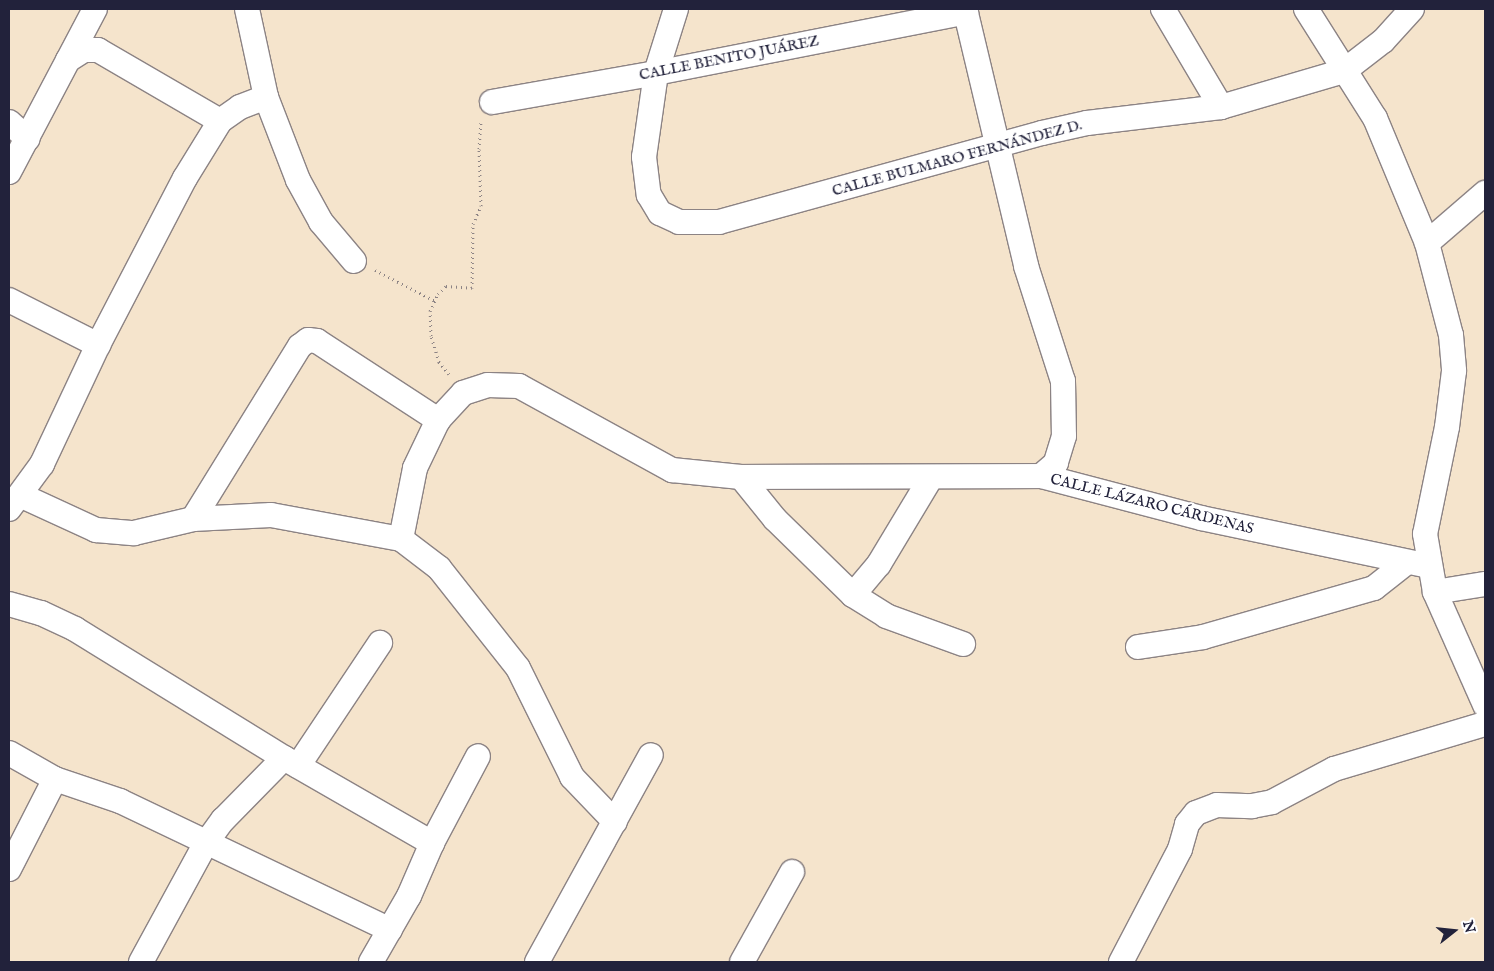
<!DOCTYPE html>
<meta charset="utf-8">
<style>
body{margin:0}
#map{position:relative;width:1494px;height:971px;overflow:hidden;background:#f5e4cc;font-family:"IM FELL English",serif}
div>[style]{position:absolute}
.path>*{height:3px;margin-top:-1.5px;transform-origin:0;background:repeating-linear-gradient(90deg,#8c8384 0 1px,transparent 0 5px)}
.roads{filter:drop-shadow(1px 0 #8c8384) drop-shadow(-1px 0 #8c8384) drop-shadow(0 1px #8c8384) drop-shadow(0 -1px #8c8384)}
.minor>*{height:24px;margin:-12px;padding:0 12px;transform-origin:12px;border-radius:12px;background:#fff}
span{translate:-50% -50%;white-space:nowrap;text-align:center;line-height:1.15;-webkit-text-stroke:4px #fff;paint-order:stroke}
.street-label{font-size:15px;color:#22223b}
.frame{position:absolute;inset:0;border:10px solid #22223b;pointer-events:none}
.north{position:absolute;left:1429px;top:906px;width:50px;height:50px;-webkit-text-stroke:4px #fff;paint-order:stroke;rotate:74deg;font-size:14px;font-weight:700;line-height:20px;text-align:center;color:#22223b}
.north::after{content:'';display:block;margin:auto;width:18px;height:22px;background:#22223b;clip-path:polygon(50% 0,100% 100%,50% 72%,0 100%)}
</style>
<div id="map">
<div class="path">
<div style="left:375px;top:270px;width:68px;rotate:27.3deg"></div>
<div style="left:449px;top:374px;width:16px;rotate:-130deg"></div>
<div style="left:439px;top:362px;width:27px;rotate:-107deg"></div>
<div style="left:431px;top:336px;width:25px;rotate:-92deg"></div>
<div style="left:430px;top:311px;width:19px;rotate:-65deg"></div>
<div style="left:438px;top:294px;width:11px;rotate:-45deg"></div>
<div style="left:446px;top:286px;width:26px;rotate:4deg"></div>
<div style="left:472px;top:288px;width:64px;rotate:-89.1deg"></div>
<div style="left:473px;top:224px;width:20px;rotate:-66deg"></div>
<div style="left:481px;top:206px;width:57px;rotate:-92deg"></div>
<div style="left:479px;top:149px;width:27px;rotate:-86deg"></div>
</div>
<div class="roads">
<div class="minor">
<div style="left:247px;top:9px;width:90px;rotate:77.8deg"></div>
<div style="left:266px;top:97px;width:89px;rotate:68.9deg"></div>
<div style="left:298px;top:180px;width:48px;rotate:61.3deg"></div>
<div style="left:321px;top:222px;width:51px;rotate:49.8deg"></div>
<div style="left:676px;top:9px;width:67px;rotate:107.4deg"></div>
<div style="left:656px;top:73px;width:85px;rotate:98.1deg"></div>
<div style="left:644px;top:157px;width:38px;rotate:83deg"></div>
<div style="left:649px;top:195px;width:21px;rotate:59deg"></div>
<div style="left:660px;top:213px;width:21px;rotate:25deg"></div>
<div style="left:679px;top:222px;width:40px"></div>
<div style="left:719px;top:222px;width:335px;rotate:-15.4deg"></div>
<div style="left:1042px;top:133px;width:46px;rotate:-12.5deg"></div>
<div style="left:1087px;top:123px;width:135px;rotate:-6.8deg"></div>
<div style="left:1221px;top:107px;width:128px;rotate:-16.3deg"></div>
<div style="left:1344px;top:71px;width:49px;rotate:-37.6deg"></div>
<div style="left:1383px;top:41px;width:43px;rotate:-47.8deg"></div>
<div style="left:965px;top:9px;width:264px;rotate:76.6deg"></div>
<div style="left:1026px;top:266px;width:121px;rotate:72.2deg"></div>
<div style="left:1063px;top:381px;width:55px;rotate:89deg"></div>
<div style="left:1064px;top:436px;width:28px;rotate:107deg"></div>
<div style="left:1056px;top:463px;width:20px;rotate:139deg"></div>
<div style="left:1163px;top:9px;width:114px;rotate:59.4deg"></div>
<div style="left:1306px;top:9px;width:129px;rotate:57.7deg"></div>
<div style="left:1375px;top:118px;width:135px;rotate:67.4deg"></div>
<div style="left:1427px;top:243px;width:95px;rotate:75.4deg"></div>
<div style="left:1451px;top:335px;width:36px;rotate:85deg"></div>
<div style="left:1454px;top:371px;width:56px;rotate:97.1deg"></div>
<div style="left:1447px;top:427px;width:109px;rotate:101.6deg"></div>
<div style="left:1425px;top:534px;width:59px;rotate:80.2deg"></div>
<div style="left:1435px;top:592px;width:124px;rotate:66.1deg"></div>
<div style="left:68px;top:60px;width:19px;rotate:-32deg"></div>
<div style="left:84px;top:50px;width:14px"></div>
<div style="left:98px;top:50px;width:141px;rotate:30.2deg"></div>
<div style="left:492px;top:102px;width:167px;rotate:-10deg"></div>
<div style="left:656px;top:73px;width:316px;rotate:-11.1deg"></div>
<div style="left:9px;top:122px;width:25px;rotate:42deg"></div>
<div style="left:9px;top:172px;width:184px;rotate:-62.2deg"></div>
<div style="left:1427px;top:243px;width:77px;rotate:-40.8deg"></div>
<div style="left:9px;top:300px;width:100px;rotate:26.8deg"></div>
<div style="left:741px;top:477px;width:54px;rotate:51deg"></div>
<div style="left:775px;top:519px;width:109px;rotate:44.3deg"></div>
<div style="left:853px;top:595px;width:39px;rotate:32deg"></div>
<div style="left:886px;top:616px;width:82px;rotate:20deg"></div>
<div style="left:20px;top:495px;width:84px;rotate:24.7deg"></div>
<div style="left:96px;top:530px;width:38px;rotate:5deg"></div>
<div style="left:134px;top:533px;width:61px;rotate:-13.3deg"></div>
<div style="left:193px;top:519px;width:78px;rotate:-2.9deg"></div>
<div style="left:271px;top:515px;width:132px;rotate:10.5deg"></div>
<div style="left:401px;top:539px;width:48px;rotate:37.3deg"></div>
<div style="left:439px;top:568px;width:127px;rotate:51.7deg"></div>
<div style="left:518px;top:668px;width:122px;rotate:63.6deg"></div>
<div style="left:572px;top:777px;width:62px;rotate:46.3deg"></div>
<div style="left:9px;top:509px;width:56px;rotate:-53.7deg"></div>
<div style="left:42px;top:464px;width:132px;rotate:-64.8deg"></div>
<div style="left:98px;top:345px;width:188px;rotate:-62.5deg"></div>
<div style="left:185px;top:178px;width:67px;rotate:-58.4deg"></div>
<div style="left:220px;top:121px;width:24px;rotate:-35deg"></div>
<div style="left:240px;top:107px;width:28px;rotate:-21deg"></div>
<div style="left:193px;top:519px;width:203px;rotate:-58.3deg"></div>
<div style="left:300px;top:346px;width:10px;rotate:-37deg"></div>
<div style="left:308px;top:340px;width:9px;rotate:6deg"></div>
<div style="left:317px;top:341px;width:145px;rotate:33.1deg"></div>
<div style="left:401px;top:539px;width:72px;rotate:-78.8deg"></div>
<div style="left:415px;top:468px;width:53px;rotate:-64.4deg"></div>
<div style="left:438px;top:420px;width:37px;rotate:-47deg"></div>
<div style="left:463px;top:393px;width:26px;rotate:-18deg"></div>
<div style="left:488px;top:385px;width:31px;rotate:2deg"></div>
<div style="left:519px;top:386px;width:175px;rotate:28.8deg"></div>
<div style="left:672px;top:470px;width:69px;rotate:5.8deg"></div>
<div style="left:741px;top:477px;width:300px;rotate:-0.2deg"></div>
<div style="left:1041px;top:476px;width:165px;rotate:14.7deg"></div>
<div style="left:1201px;top:518px;width:233px;rotate:11.9deg"></div>
<div style="left:1435px;top:592px;width:51px;rotate:-9.1deg"></div>
<div style="left:853px;top:595px;width:40px;rotate:-50deg"></div>
<div style="left:879px;top:564px;width:99px;rotate:-59deg"></div>
<div style="left:9px;top:604px;width:33px;rotate:16deg"></div>
<div style="left:41px;top:613px;width:38px;rotate:25deg"></div>
<div style="left:75px;top:629px;width:246px;rotate:31.7deg"></div>
<div style="left:284px;top:758px;width:171px;rotate:29.9deg"></div>
<div style="left:1138px;top:647px;width:66px;rotate:-8.7deg"></div>
<div style="left:1203px;top:637px;width:178px;rotate:-16deg"></div>
<div style="left:1374px;top:588px;width:42px;rotate:-38.2deg"></div>
<div style="left:9px;top:753px;width:53px;rotate:29.5deg"></div>
<div style="left:55px;top:779px;width:69px;rotate:18.7deg"></div>
<div style="left:120px;top:801px;width:299px;rotate:25.5deg"></div>
<div style="left:298px;top:766px;width:148px;rotate:-56.3deg"></div>
<div style="left:9px;top:869px;width:101px;rotate:-62.9deg"></div>
<div style="left:141px;top:962px;width:136px;rotate:-61.4deg"></div>
<div style="left:206px;top:843px;width:29px;rotate:-54deg"></div>
<div style="left:223px;top:820px;width:87px;rotate:-45.5deg"></div>
<div style="left:371px;top:962px;width:76px;rotate:-60.1deg"></div>
<div style="left:409px;top:896px;width:58px;rotate:-66.5deg"></div>
<div style="left:432px;top:843px;width:98px;rotate:-62.1deg"></div>
<div style="left:537px;top:962px;width:236px;rotate:-61.2deg"></div>
<div style="left:742px;top:962px;width:103px;rotate:-60.9deg"></div>
<div style="left:1121px;top:962px;width:127px;rotate:-62.4deg"></div>
<div style="left:1180px;top:849px;width:26px;rotate:-74deg"></div>
<div style="left:1187px;top:824px;width:14px;rotate:-51deg"></div>
<div style="left:1196px;top:813px;width:22px;rotate:-21deg"></div>
<div style="left:1217px;top:805px;width:35px;rotate:2deg"></div>
<div style="left:1252px;top:806px;width:20px;rotate:-11deg"></div>
<div style="left:1272px;top:802px;width:70px;rotate:-28deg"></div>
<div style="left:1334px;top:769px;width:158px;rotate:-16.6deg"></div>
</div>
</div>
<div class="street-label">
<span style="left:729px;top:58px;rotate:-11deg">CALLE BENITO JUÁREZ</span>
<span style="left:957px;top:158px;rotate:-15deg">CALLE BULMARO FERNÁNDEZ D.</span>
<span style="left:1152px;top:504px;rotate:14deg">CALLE LÁZARO CÁRDENAS</span>
</div>
<div class="frame"></div>
<div class="north">N</div>
</div>
